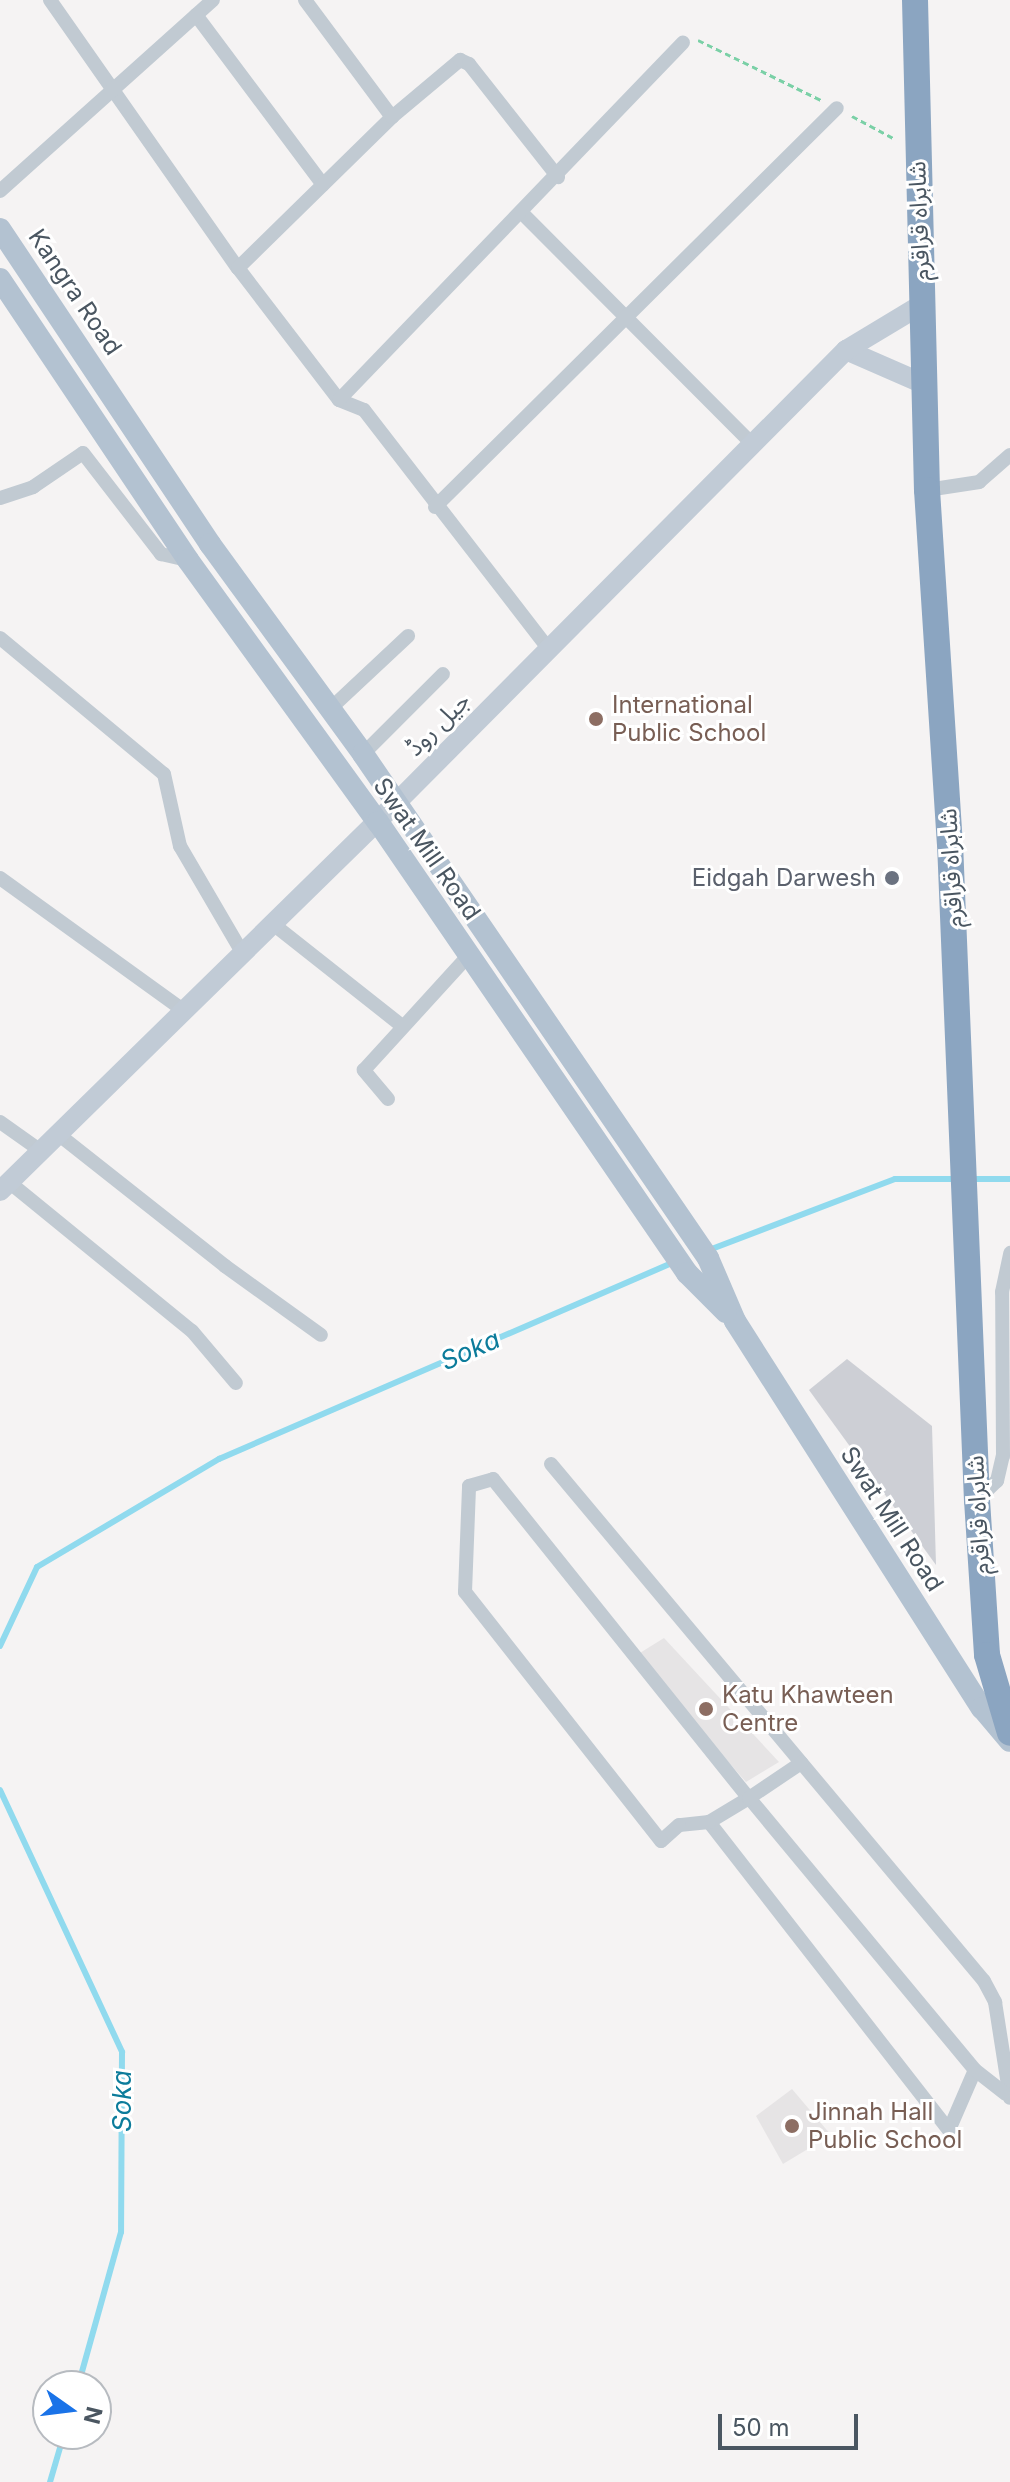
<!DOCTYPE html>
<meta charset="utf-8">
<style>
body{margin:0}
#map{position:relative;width:1010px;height:2482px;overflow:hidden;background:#f5f3f3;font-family:Inter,"Noto Sans Arabic",sans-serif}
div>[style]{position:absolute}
.education>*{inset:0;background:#e6e4e5}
.stream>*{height:6px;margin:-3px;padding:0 3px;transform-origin:3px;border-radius:3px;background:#90daee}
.building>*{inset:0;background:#cdcfd5}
.path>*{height:3px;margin-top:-1.5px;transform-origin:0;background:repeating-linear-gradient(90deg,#7ad0a6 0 6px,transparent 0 10px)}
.street>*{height:14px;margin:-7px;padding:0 7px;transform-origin:7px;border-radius:7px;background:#c1cad2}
.secondary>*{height:20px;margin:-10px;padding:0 10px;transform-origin:10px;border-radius:10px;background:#c1cbd6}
.primary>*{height:22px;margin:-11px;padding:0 11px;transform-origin:11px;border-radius:11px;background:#b3c2d1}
.highway>*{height:26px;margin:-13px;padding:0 13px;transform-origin:13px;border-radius:13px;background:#8ba5c1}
.dots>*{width:22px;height:22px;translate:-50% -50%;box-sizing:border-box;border:4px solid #fff;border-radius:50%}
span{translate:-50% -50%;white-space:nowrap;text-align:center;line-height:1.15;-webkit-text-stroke:6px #fff;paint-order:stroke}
.street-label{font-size:24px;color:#4a5661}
.education-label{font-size:24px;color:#785e54}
.left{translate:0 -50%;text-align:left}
.worship-label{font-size:24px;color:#5b616d}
.right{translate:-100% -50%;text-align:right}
.water-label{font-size:26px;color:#0c7c9b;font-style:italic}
.north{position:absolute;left:32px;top:2370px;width:80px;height:80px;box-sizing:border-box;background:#fff;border:2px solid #b7bbc0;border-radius:50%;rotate:104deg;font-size:22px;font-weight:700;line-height:32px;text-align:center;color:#4a5661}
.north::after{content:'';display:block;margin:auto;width:28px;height:36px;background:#1a73e8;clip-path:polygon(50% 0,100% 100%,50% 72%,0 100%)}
.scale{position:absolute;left:718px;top:2414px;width:140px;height:36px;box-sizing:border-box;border:4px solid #4a5661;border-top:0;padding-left:10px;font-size:24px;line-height:28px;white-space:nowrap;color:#4a5661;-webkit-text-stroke:6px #fff;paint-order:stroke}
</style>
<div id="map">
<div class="education">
<div style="clip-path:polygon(664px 1638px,779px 1762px,746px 1782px,635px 1656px)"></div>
<div style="clip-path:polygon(792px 2089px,831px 2135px,783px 2164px,756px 2116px)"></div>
</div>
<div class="stream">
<div style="left:972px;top:1179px;width:38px"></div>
<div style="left:709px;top:1250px;width:199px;rotate:-20.9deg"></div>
<div style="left:895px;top:1179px;width:62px"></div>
<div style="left:0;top:1646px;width:87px;rotate:-64.9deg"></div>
<div style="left:37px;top:1567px;width:212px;rotate:-30.7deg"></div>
<div style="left:219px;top:1459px;width:494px;rotate:-23.4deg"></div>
<div style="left:0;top:1790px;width:289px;rotate:65deg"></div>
<div style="left:122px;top:2052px;width:180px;rotate:90.3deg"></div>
<div style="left:121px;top:2232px;width:160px;rotate:105.6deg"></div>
<div style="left:50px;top:2482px;width:50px;rotate:-73.7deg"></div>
</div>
<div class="building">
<div style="clip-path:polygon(847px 1359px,932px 1426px,936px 1565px,809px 1390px)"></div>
</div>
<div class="path">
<div style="left:698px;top:40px;width:137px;rotate:26deg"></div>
<div style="left:852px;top:116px;width:49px;rotate:28.1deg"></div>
</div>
<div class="street">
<div style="left:50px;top:0;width:327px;rotate:55deg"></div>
<div style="left:238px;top:268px;width:166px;rotate:52.6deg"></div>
<div style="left:339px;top:400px;width:27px;rotate:22deg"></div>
<div style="left:364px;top:410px;width:302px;rotate:52.3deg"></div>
<div style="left:305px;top:0;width:146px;rotate:53.4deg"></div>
<div style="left:196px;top:15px;width:212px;rotate:53.2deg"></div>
<div style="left:0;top:191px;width:286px;rotate:-41.9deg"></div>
<div style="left:523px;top:214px;width:326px;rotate:45.1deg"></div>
<div style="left:238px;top:268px;width:216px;rotate:-44.4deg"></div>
<div style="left:392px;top:117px;width:89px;rotate:-40deg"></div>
<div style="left:460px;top:60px;width:10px;rotate:24deg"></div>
<div style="left:469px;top:64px;width:144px;rotate:51.8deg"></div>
<div style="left:339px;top:400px;width:496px;rotate:-46.1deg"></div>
<div style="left:927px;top:490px;width:53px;rotate:-8.7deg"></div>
<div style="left:979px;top:482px;width:41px;rotate:-41.1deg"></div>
<div style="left:0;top:498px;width:35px;rotate:-18deg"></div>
<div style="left:33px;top:487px;width:60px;rotate:-34.2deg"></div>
<div style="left:83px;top:453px;width:128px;rotate:52.3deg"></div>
<div style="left:161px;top:554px;width:28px;rotate:13deg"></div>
<div style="left:435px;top:507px;width:566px;rotate:-44.79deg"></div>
<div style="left:0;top:638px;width:213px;rotate:39.7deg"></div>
<div style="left:164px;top:774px;width:74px;rotate:77.5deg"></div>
<div style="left:180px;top:846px;width:123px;rotate:59.7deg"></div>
<div style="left:330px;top:709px;width:107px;rotate:-43.1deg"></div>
<div style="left:363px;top:754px;width:113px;rotate:-45deg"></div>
<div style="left:0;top:878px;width:226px;rotate:35.8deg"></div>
<div style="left:273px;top:924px;width:164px;rotate:38.3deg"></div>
<div style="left:388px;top:1099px;width:38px;rotate:-130deg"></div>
<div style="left:364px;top:1070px;width:156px;rotate:-47.6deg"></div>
<div style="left:0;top:1122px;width:50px;rotate:35.3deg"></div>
<div style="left:58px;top:1134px;width:213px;rotate:38.3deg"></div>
<div style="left:225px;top:1266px;width:118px;rotate:35.7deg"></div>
<div style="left:9px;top:1182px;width:236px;rotate:39.2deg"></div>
<div style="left:192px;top:1331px;width:68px;rotate:49.8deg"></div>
<div style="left:551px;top:1464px;width:674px;rotate:50.05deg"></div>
<div style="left:984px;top:1981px;width:24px;rotate:62deg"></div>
<div style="left:995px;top:2002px;width:97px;rotate:81.1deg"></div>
<div style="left:977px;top:1500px;width:28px;rotate:-44deg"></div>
<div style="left:997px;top:1481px;width:26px;rotate:-77deg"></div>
<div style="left:1003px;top:1456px;width:164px;rotate:-90.3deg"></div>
<div style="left:1002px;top:1292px;width:40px;rotate:-78deg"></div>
<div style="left:709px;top:1822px;width:390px;rotate:52.1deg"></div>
<div style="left:949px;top:2130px;width:65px;rotate:-66.6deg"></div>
<div style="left:975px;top:2070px;width:354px;rotate:-129.7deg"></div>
<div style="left:749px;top:1798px;width:47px;rotate:149deg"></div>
<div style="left:709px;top:1822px;width:30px;rotate:174deg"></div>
<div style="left:679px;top:1825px;width:24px;rotate:138deg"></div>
<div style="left:661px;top:1841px;width:317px;rotate:-128.2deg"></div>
<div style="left:465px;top:1592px;width:106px;rotate:-87.8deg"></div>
<div style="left:469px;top:1486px;width:25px;rotate:-16deg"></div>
<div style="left:493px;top:1479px;width:409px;rotate:51.3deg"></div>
<div style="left:749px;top:1798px;width:63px;rotate:-33.9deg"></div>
<div style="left:975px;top:2070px;width:39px;rotate:38deg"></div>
</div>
<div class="secondary">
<div style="left:846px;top:350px;width:85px;rotate:23.6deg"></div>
<div style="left:0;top:1191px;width:554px;rotate:-44.42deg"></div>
<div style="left:396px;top:803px;width:639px;rotate:-45.19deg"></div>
<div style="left:846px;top:350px;width:87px;rotate:-31deg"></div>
</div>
<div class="primary">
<div style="left:0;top:229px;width:379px;rotate:56.3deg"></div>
<div style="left:210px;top:544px;width:260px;rotate:53.9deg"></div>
<div style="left:363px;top:754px;width:611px;rotate:55.61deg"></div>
<div style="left:708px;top:1258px;width:69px;rotate:66.8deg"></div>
<div style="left:735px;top:1321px;width:459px;rotate:57.5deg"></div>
<div style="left:982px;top:1708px;width:43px;rotate:49.7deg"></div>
<div style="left:0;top:279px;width:338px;rotate:56.2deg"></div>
<div style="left:188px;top:560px;width:324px;rotate:54.1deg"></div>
<div style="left:378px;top:822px;width:547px;rotate:55.58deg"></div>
<div style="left:687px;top:1273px;width:55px;rotate:45deg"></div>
</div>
<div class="highway">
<div style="left:915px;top:0;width:490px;rotate:88.6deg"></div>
<div style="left:927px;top:490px;width:354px;rotate:86.3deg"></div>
<div style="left:950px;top:843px;width:658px;rotate:87.65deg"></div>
<div style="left:977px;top:1500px;width:155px;rotate:86.3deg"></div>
<div style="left:987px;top:1655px;width:81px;rotate:73.6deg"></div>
</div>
<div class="dots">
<div style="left:596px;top:719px;background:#8d6e63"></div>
<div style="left:892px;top:878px;background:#6b7280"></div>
<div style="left:706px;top:1709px;background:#8d6e63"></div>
<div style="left:792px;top:2126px;background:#8d6e63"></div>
</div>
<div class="street-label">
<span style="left:919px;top:221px;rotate:-92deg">شاہراہ قراقرم</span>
<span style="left:75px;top:292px;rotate:56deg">Kangra Road</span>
<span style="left:438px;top:724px;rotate:-45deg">جیل روڈ</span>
<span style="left:427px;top:849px;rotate:55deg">Swat Mill Road</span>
<span style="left:951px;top:868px;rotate:-93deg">شاہراہ قراقرم</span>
<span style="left:978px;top:1515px;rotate:-93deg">شاہراہ قراقرم</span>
<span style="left:892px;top:1519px;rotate:57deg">Swat Mill Road</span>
</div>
<div class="education-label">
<span class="left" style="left:612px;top:719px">International<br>Public School</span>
<span class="left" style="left:722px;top:1709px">Katu Khawteen<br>Centre</span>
<span class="left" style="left:808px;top:2126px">Jinnah Hall<br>Public School</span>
</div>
<div class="worship-label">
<span class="right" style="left:876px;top:878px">Eidgah Darwesh</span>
</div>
<div class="water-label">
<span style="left:470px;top:1350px;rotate:-24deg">Soka</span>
<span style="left:122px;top:2101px;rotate:-90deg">Soka</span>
</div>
<div class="north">N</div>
<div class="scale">50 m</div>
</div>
